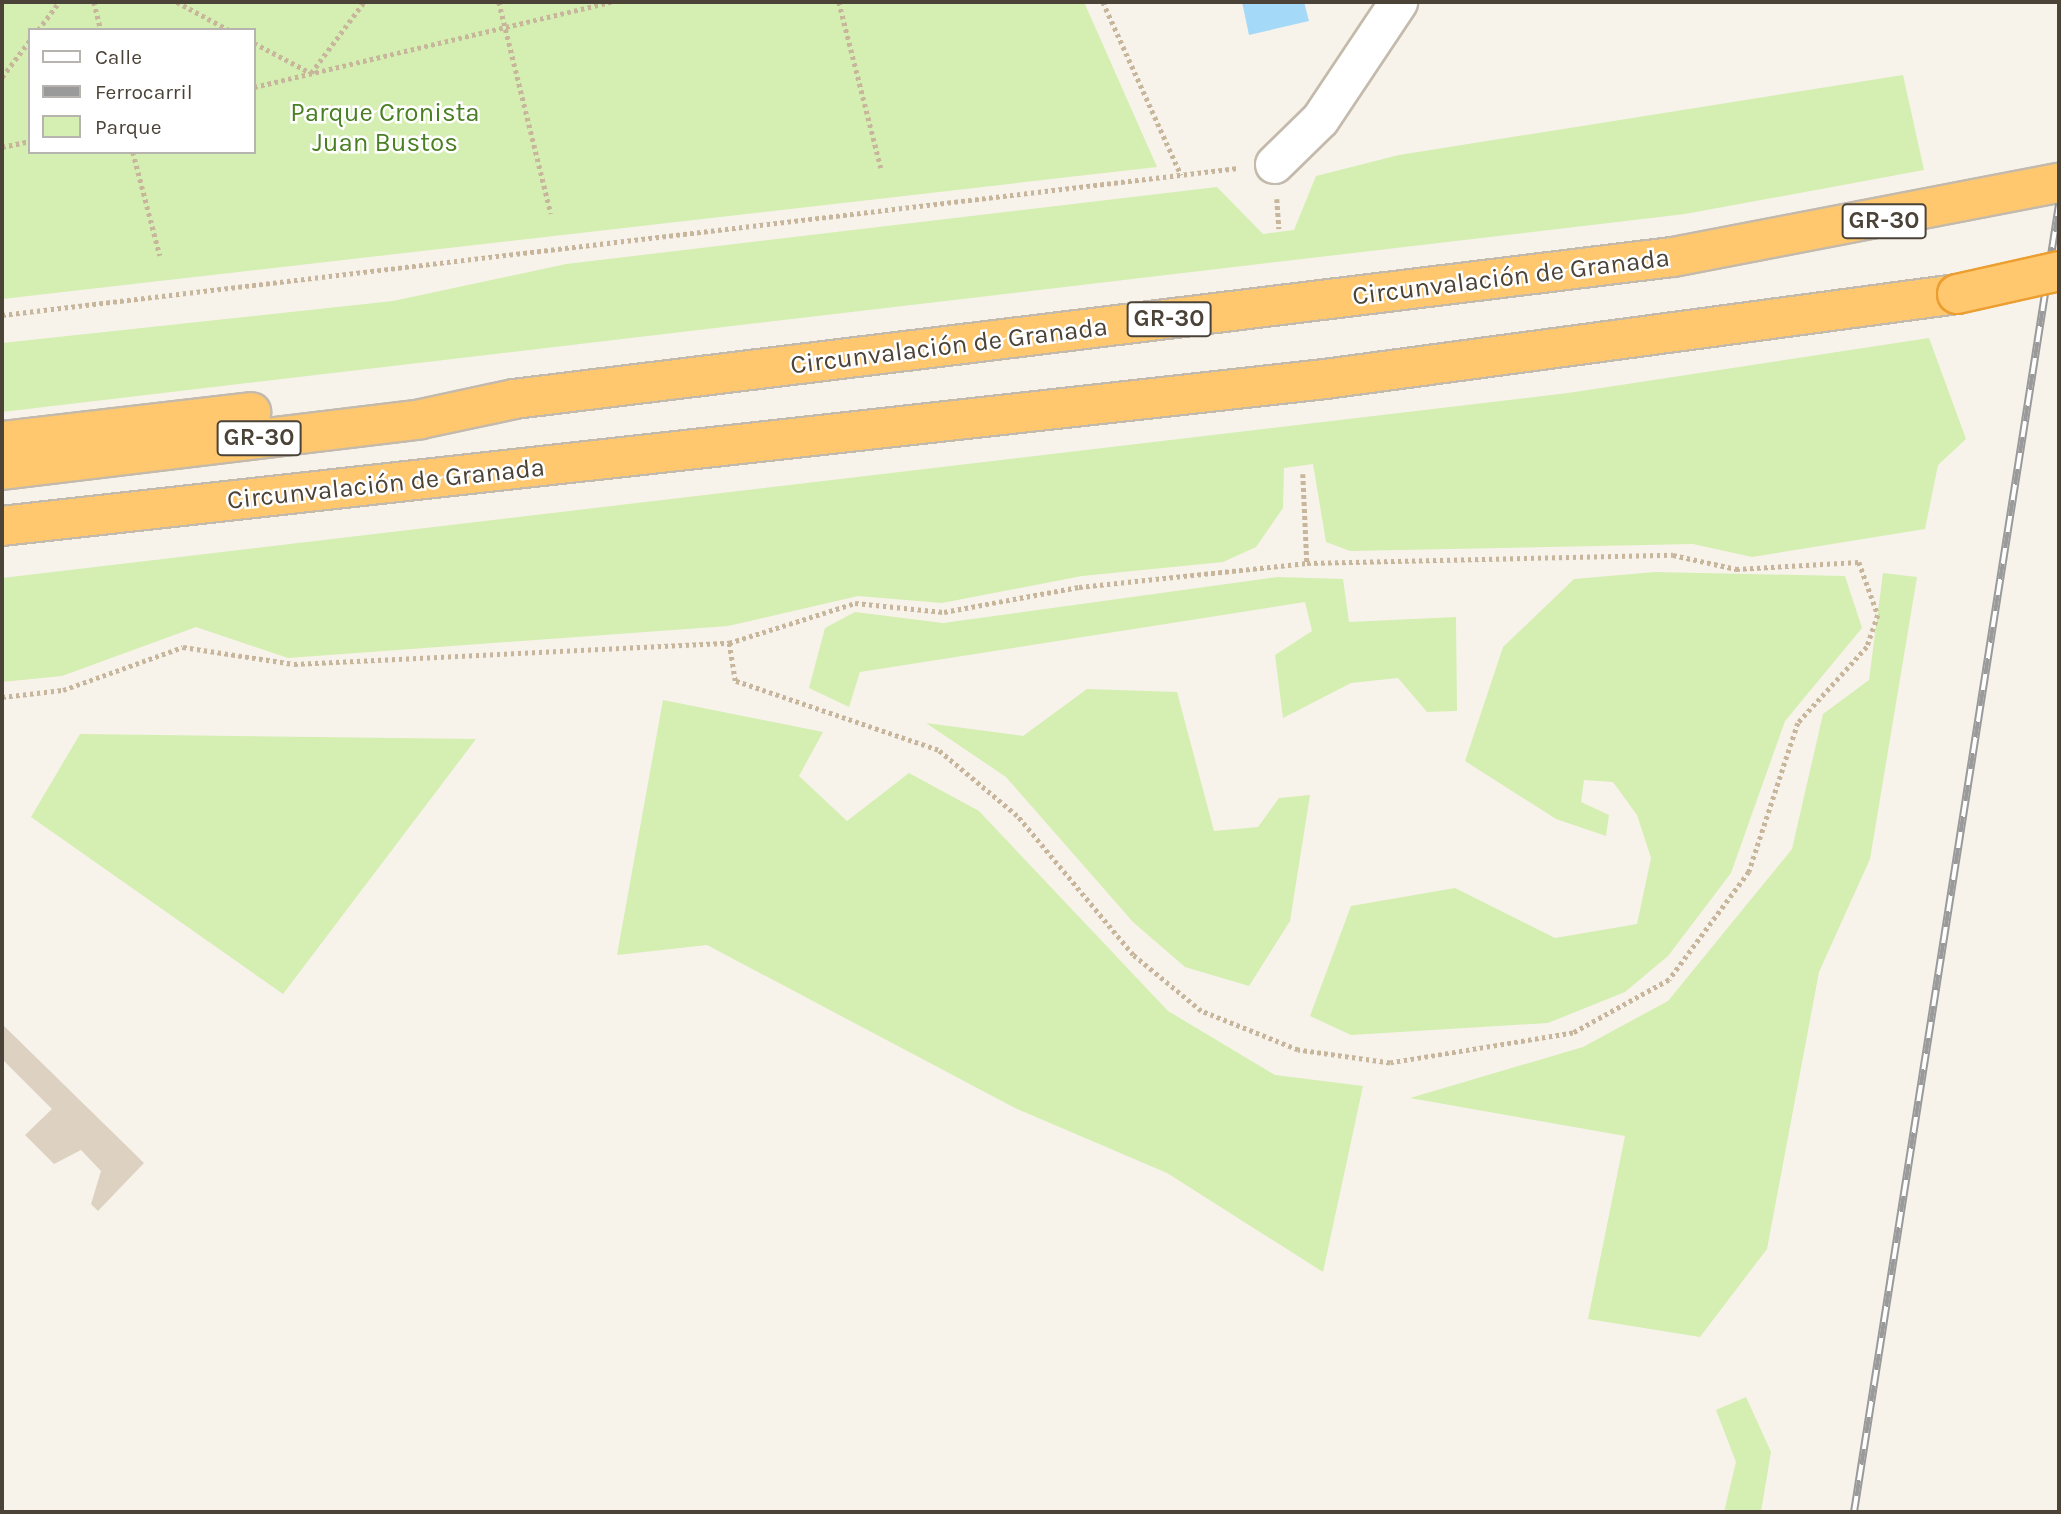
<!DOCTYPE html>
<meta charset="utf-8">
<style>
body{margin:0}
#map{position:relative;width:2061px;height:1514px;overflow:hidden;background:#f7f3eb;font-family:Karla,sans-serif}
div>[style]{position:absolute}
.green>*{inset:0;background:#d5eeb1}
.water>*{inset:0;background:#a4d9f7}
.building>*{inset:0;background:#ddd1c2}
.path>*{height:4.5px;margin-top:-2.25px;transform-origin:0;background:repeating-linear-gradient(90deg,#c7b69c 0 3.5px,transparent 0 7px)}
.roads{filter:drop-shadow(2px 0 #c4baac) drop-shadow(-2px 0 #c4baac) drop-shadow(0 2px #c4baac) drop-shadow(0 -2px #c4baac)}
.minor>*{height:37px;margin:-18.5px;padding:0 18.5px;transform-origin:18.5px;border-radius:18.5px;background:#fff}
.highway>*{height:38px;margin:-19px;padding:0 19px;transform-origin:19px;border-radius:19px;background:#ffc86e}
.rail>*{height:8px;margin-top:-4px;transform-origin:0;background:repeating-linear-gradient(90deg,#fff 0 16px,#9a9a9a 0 32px);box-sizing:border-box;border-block:2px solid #9a9a9a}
.bridges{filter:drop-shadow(2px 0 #ec9e30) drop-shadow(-2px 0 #ec9e30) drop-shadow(0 2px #ec9e30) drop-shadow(0 -2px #ec9e30)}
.highway-bridge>*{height:38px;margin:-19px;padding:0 19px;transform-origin:19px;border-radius:19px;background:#ffc86e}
span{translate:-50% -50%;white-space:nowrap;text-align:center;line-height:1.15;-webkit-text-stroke:5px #fff;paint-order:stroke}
.shield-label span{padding:2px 5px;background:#fff;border:2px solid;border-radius:5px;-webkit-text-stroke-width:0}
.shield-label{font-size:24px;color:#4c4338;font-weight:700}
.park-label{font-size:26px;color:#4a7f23}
.street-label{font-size:26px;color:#4c4338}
.frame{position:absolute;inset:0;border:4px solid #4c4338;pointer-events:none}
.legend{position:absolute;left:28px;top:28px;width:228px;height:126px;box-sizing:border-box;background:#fff;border:2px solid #b7b4af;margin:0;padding:9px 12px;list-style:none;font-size:21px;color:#4c4338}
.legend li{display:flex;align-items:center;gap:14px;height:35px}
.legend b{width:35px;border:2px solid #b7b4af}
</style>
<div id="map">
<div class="green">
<div style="clip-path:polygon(evenodd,2px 2px,1084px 2px,1157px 167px,2px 299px,2px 2px,30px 30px,254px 30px,254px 152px,30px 152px,30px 30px)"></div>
<div style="clip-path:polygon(1903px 75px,1924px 170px,1685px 214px,2px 412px,2px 343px,393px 301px,566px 264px,1217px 187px,1263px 234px,1294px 230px,1316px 176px,1399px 155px)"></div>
<div style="clip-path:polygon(1929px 338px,1966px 439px,1938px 465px,1925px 529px,1752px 557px,1693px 544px,1350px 551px,1326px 542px,1313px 464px,1284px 468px,1283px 508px,1256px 547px,1223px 562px,1082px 576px,942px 603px,858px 596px,728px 626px,288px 658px,196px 627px,62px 676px,2px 682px,2px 578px,1568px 393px)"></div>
<div style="clip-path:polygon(1655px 572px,1845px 576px,1862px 628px,1785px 721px,1731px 873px,1668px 956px,1625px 992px,1548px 1023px,1351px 1035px,1310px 1016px,1351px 906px,1455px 888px,1555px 938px,1637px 924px,1651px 858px,1637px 815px,1613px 782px,1584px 780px,1581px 802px,1609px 815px,1606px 836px,1556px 819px,1465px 761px,1503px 647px,1574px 579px)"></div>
<div style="clip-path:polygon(1883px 573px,1917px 577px,1870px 859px,1819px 972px,1767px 1249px,1700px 1337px,1588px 1319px,1625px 1136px,1410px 1098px,1583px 1047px,1668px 1001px,1792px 849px,1823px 714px,1869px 680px)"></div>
<div style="clip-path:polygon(1278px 577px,1343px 579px,1349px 622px,1456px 617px,1457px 711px,1427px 712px,1398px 678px,1351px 683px,1283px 718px,1275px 655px,1312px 631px,1305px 602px,860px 672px,849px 707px,809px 688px,825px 628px,855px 612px,943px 623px)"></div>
<div style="clip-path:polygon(1087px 689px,1177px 692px,1214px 831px,1258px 827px,1279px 798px,1310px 795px,1290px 921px,1249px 986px,1185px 967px,1133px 922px,1006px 777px,926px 723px,1023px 736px)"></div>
<div style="clip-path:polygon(663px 700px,823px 732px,799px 776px,847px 821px,909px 773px,979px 811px,1168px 1011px,1275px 1075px,1363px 1086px,1323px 1272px,1167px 1173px,1015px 1108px,707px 945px,617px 955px)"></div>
<div style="clip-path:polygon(80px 734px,476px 739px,283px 994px,31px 817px)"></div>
<div style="clip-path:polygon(1746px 1397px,1771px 1452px,1761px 1512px,1724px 1512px,1736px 1462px,1716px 1410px)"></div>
</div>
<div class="water">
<div style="clip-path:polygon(1242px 2px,1304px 2px,1309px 21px,1249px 35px)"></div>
</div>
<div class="building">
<div style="clip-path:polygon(2px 1024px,144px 1163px,98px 1211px,91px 1204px,101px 1171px,81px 1150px,54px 1164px,25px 1135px,52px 1109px,2px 1059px)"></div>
</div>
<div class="path">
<div style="left:94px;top:2px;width:29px;rotate:76deg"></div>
<div style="left:177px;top:2px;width:59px;rotate:28.3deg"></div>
<div style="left:499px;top:2px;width:218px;rotate:76.2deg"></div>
<div style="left:839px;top:2px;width:171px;rotate:75.8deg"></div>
<div style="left:1103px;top:2px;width:190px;rotate:65.7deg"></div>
<div style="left:38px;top:30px;width:35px;rotate:-53deg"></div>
<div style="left:254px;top:43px;width:64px;rotate:27.8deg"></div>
<div style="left:311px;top:73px;width:89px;rotate:-53.3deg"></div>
<div style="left:2px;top:77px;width:46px;rotate:-52.9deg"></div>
<div style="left:254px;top:87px;width:367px;rotate:-13.4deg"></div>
<div style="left:2px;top:147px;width:29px;rotate:-12deg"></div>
<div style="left:133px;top:152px;width:107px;rotate:75.4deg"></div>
<div style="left:1277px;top:199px;width:30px;rotate:86deg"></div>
<div style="left:2px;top:315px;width:1245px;rotate:-6.78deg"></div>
<div style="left:1303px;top:474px;width:89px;rotate:87.4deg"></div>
<div style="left:2px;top:697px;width:61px;rotate:-6.5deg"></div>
<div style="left:63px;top:690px;width:127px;rotate:-19.7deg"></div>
<div style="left:183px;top:647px;width:112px;rotate:8.7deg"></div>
<div style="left:294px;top:664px;width:436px;rotate:-2.8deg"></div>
<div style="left:729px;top:643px;width:132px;rotate:-17.6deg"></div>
<div style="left:855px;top:603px;width:89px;rotate:5.8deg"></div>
<div style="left:944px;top:612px;width:137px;rotate:-10.5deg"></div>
<div style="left:1079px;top:587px;width:229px;rotate:-6deg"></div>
<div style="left:1307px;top:563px;width:366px;rotate:-1.3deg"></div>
<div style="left:1673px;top:555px;width:65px;rotate:12.5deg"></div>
<div style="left:1736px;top:569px;width:123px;rotate:-3.3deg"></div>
<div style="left:1859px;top:562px;width:56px;rotate:70.3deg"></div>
<div style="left:1878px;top:615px;width:34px;rotate:109deg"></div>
<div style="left:1867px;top:647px;width:103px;rotate:132.2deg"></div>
<div style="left:1798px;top:723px;width:157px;rotate:108.2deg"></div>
<div style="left:1749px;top:872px;width:134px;rotate:126.5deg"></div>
<div style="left:1669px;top:980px;width:110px;rotate:151.1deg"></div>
<div style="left:1573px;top:1033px;width:185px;rotate:170.7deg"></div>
<div style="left:1390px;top:1063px;width:93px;rotate:-172deg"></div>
<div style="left:1298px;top:1050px;width:105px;rotate:-158.1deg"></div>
<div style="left:1201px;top:1011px;width:88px;rotate:-140.5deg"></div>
<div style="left:1133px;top:955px;width:181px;rotate:-129.8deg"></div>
<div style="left:1017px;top:816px;width:103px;rotate:-140.1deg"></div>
<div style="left:938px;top:750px;width:214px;rotate:-161.2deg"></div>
<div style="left:735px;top:681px;width:38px;rotate:-99deg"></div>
</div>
<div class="roads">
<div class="minor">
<div style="left:1274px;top:164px;width:64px;rotate:-44.4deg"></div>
<div style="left:1320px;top:119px;width:141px;rotate:-56.3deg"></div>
</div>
<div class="highway">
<div style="left:2px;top:441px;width:251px;rotate:-6.6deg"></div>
<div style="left:2px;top:470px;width:422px;rotate:-6.9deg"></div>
<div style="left:421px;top:419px;width:95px;rotate:-12.1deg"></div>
<div style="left:514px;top:399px;width:1168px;rotate:-6.99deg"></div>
<div style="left:1673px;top:257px;width:393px;rotate:-10.9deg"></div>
<div style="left:2px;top:526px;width:1331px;rotate:-6.34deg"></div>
<div style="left:1325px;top:379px;width:638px;rotate:-7.66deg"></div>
</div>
</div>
<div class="rail">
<div style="left:1854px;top:1512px;width:1324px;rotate:-81.09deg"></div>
</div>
<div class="bridges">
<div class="highway-bridge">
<div style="left:1957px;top:294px;width:105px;rotate:-12.7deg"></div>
</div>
</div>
<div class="shield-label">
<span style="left:1884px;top:221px">GR-30</span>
<span style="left:1169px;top:319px">GR-30</span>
<span style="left:259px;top:438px">GR-30</span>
</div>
<div class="park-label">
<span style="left:385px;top:128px">Parque Cronista<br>Juan Bustos</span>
</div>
<div class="street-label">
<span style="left:1511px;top:277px;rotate:-7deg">Circunvalación de Granada</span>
<span style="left:949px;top:346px;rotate:-7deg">Circunvalación de Granada</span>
<span style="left:386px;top:484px;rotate:-6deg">Circunvalación de Granada</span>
</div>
<div class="frame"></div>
<ul class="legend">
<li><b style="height:9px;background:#fff"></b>Calle</li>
<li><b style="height:9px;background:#9a9a9a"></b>Ferrocarril</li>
<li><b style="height:19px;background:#d5eeb1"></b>Parque</li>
</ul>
</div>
